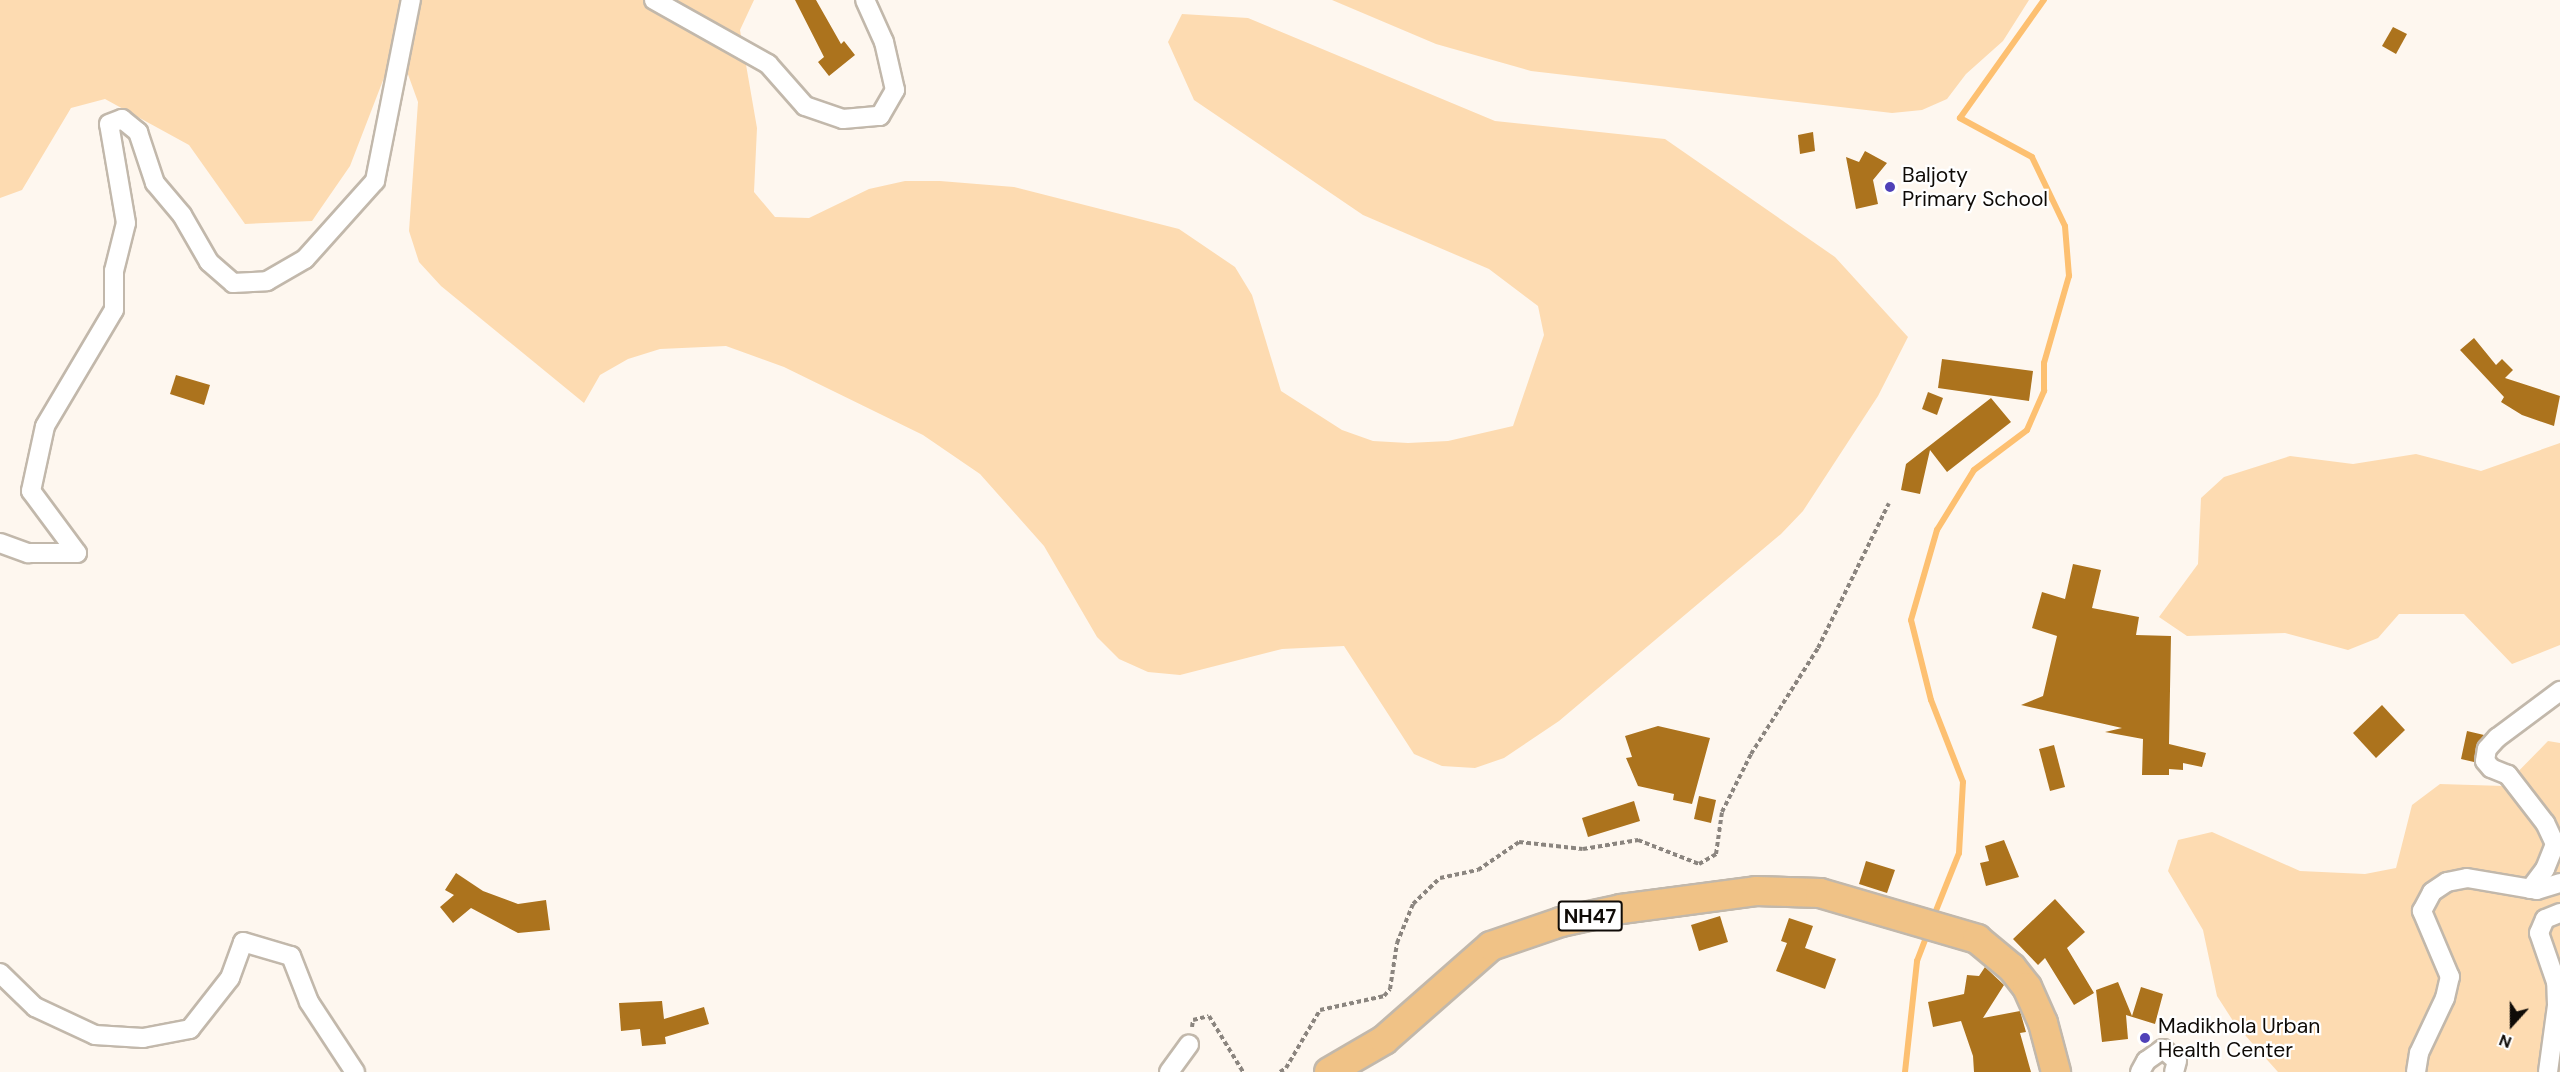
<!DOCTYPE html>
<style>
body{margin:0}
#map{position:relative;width:2560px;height:1072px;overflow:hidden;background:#fef7ef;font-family:"DM Sans",sans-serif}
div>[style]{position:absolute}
.green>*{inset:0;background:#fddbb1}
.stream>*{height:6px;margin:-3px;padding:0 3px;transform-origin:3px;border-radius:3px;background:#fdc071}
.building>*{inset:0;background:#ac731d}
.path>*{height:4px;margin-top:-2px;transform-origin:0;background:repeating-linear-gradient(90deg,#8b857f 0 4.5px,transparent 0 7.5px)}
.roads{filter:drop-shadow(2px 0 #c2b8ab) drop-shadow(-2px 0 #c2b8ab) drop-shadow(0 2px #c2b8ab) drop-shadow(0 -2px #c2b8ab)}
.minor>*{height:18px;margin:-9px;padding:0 9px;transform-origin:9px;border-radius:9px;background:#fff}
.trunk>*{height:28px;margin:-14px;padding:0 14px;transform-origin:14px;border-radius:14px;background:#f0c286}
.dots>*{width:16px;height:16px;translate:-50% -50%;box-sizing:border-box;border:3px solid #fff;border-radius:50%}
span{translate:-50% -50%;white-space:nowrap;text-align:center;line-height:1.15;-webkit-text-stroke:4.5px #fff;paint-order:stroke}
.shield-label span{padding:2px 4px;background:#fff;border:2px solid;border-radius:4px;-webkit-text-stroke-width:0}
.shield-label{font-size:20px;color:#0f0b07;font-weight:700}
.poi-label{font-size:21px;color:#0f0b07}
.left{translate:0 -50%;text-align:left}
.north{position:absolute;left:2482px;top:994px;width:60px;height:60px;-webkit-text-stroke:4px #fff;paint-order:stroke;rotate:201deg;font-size:16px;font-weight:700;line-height:24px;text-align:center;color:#0f0b07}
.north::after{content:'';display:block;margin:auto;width:21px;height:27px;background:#0f0b07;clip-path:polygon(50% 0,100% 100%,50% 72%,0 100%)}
</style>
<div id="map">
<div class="green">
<div style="clip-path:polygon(0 0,754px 0,740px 30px,757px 128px,754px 192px,775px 217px,809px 218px,869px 189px,905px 181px,940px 181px,1014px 187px,1179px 229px,1235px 267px,1252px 295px,1281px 391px,1342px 430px,1373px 441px,1408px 443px,1448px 441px,1513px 426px,1544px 335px,1538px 306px,1489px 269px,1363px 215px,1194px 100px,1168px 42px,1182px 14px,1248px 18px,1495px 121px,1665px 139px,1835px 257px,1908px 337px,1878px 396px,1803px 511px,1781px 534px,1559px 721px,1504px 758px,1475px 768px,1442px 766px,1414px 754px,1344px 646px,1282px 649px,1180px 675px,1148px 672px,1119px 659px,1097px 637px,1044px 546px,980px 474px,923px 435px,784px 367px,726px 346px,660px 349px,628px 359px,600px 375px,584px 403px,441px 286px,419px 262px,409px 231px,418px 102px,397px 44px,350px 166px,312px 221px,245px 224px,189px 145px,105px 99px,71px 108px,22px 190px,0 198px)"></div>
<div style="clip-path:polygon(1332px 0,2029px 0,2003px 41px,1966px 74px,1947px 99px,1922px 110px,1892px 113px,1531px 71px,1436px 44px)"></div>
<div style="clip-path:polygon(2560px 443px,2560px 645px,2512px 664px,2464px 614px,2399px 614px,2378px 638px,2348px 650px,2285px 633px,2187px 636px,2159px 617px,2198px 564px,2201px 498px,2224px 477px,2290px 456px,2353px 464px,2416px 454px,2481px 471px)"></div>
<div style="clip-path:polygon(2548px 741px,2560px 743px,2560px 1072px,2278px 1072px,2235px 1024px,2217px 996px,2203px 930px,2168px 871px,2178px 840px,2212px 832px,2300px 871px,2365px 874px,2396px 868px,2412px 805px,2440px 784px,2504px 786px)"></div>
</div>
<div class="stream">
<div style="left:1933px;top:918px;width:70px;rotate:-68.2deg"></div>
<div style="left:1959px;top:853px;width:71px;rotate:-86.8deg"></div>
<div style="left:1963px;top:782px;width:88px;rotate:-111.3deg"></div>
<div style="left:1931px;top:700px;width:82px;rotate:-104deg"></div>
<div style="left:1911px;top:620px;width:94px;rotate:-73.9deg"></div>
<div style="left:1937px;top:530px;width:70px;rotate:-58.3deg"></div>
<div style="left:1974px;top:470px;width:66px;rotate:-37deg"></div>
<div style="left:2027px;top:430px;width:43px;rotate:-66.4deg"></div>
<div style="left:2044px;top:391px;width:28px;rotate:-90deg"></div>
<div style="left:2044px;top:363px;width:91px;rotate:-74deg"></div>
<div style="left:2069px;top:276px;width:50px;rotate:-94.6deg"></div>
<div style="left:2065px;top:226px;width:76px;rotate:-115.6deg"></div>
<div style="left:2032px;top:157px;width:82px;rotate:-151.6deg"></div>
<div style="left:1960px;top:118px;width:145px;rotate:-54.6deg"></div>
<div style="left:1905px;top:1072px;width:112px;rotate:-83.8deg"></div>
<div style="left:1917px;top:961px;width:30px;rotate:-69deg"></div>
</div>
<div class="building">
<div style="clip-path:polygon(795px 0,816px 0,841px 44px,844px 41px,855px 55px,829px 76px,818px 62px,824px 57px)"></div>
<div style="clip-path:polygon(2393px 27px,2407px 34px,2396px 54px,2382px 46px)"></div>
<div style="clip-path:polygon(1813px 132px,1815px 151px,1800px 154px,1798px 135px)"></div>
<div style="clip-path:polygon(1865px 151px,1887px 163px,1873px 180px,1878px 204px,1856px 209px,1846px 157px,1859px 162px)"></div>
<div style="clip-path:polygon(2474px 338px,2496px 365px,2502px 359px,2513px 370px,2505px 378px,2560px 396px,2554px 426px,2522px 415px,2501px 402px,2504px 397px,2460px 350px)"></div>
<div style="clip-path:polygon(1942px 359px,2033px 371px,2029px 401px,1938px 388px)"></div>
<div style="clip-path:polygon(176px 375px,210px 385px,204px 405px,170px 394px)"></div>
<div style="clip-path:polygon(1928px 392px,1943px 398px,1937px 415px,1922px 409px)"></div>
<div style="clip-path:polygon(1991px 398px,2011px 422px,1947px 472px,1930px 450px,1920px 494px,1901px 490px,1906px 464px)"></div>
<div style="clip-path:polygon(2073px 564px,2101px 570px,2092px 608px,2139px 617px,2136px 635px,2171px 636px,2169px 744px,2206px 753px,2202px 767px,2183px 763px,2183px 770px,2169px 769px,2169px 775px,2142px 775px,2143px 739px,2105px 732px,2122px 728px,2021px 705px,2043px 696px,2057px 636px,2032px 628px,2042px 592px,2065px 599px)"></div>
<div style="clip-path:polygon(2382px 705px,2405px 730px,2376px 758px,2353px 733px)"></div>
<div style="clip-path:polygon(1658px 726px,1710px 738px,1692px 804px,1673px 800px,1674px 794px,1638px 786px,1626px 758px,1632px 757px,1625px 736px)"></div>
<div style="clip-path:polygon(2467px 731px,2484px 735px,2476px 747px,2474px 762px,2461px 759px)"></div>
<div style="clip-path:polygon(2054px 745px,2065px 787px,2050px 791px,2039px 749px)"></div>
<div style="clip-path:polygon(1699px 796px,1716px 800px,1711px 823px,1694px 819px)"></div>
<div style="clip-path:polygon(1634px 801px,1640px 821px,1588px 837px,1582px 818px)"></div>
<div style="clip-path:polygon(2004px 840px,2019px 877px,1986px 886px,1980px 863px,1989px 861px,1985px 846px)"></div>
<div style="clip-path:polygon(1866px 861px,1895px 870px,1887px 893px,1859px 884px)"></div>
<div style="clip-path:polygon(456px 873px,483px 891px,518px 904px,546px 900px,550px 930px,518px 933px,471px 908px,453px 923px,440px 907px,454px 895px,445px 890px)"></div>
<div style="clip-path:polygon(2055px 899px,2085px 932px,2067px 948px,2094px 993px,2074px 1005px,2045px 958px,2038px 965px,2013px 939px)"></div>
<div style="clip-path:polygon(1720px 916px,1728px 942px,1699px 951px,1691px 925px)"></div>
<div style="clip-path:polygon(1789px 918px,1813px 926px,1805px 948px,1836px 959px,1825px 989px,1776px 971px,1787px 943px,1781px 941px)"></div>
<div style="clip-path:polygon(1985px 967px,2004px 985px,1983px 1018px,2020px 1011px,2026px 1032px,2020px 1033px,2031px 1072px,1974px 1072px,1973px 1056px,1961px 1021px,1933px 1027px,1928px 1002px,1964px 994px,1967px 975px,1979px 976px)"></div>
<div style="clip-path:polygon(2118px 982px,2132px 1016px,2141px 987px,2163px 994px,2155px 1024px,2126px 1015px,2128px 1039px,2102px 1042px,2096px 990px)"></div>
<div style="clip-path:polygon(662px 1001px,664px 1019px,704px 1007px,709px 1024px,665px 1037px,666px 1044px,642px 1046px,640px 1029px,621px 1031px,619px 1003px)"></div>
</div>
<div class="path">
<div style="left:1192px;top:1027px;width:7px;rotate:-82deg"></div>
<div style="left:1193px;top:1020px;width:16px;rotate:-14deg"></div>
<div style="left:1209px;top:1016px;width:66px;rotate:58.7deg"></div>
<div style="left:1280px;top:1072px;width:7px;rotate:-34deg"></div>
<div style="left:1286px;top:1068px;width:67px;rotate:-59.6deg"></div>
<div style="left:1320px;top:1010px;width:66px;rotate:-12.3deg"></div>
<div style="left:1384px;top:996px;width:9px;rotate:-49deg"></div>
<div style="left:1390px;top:989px;width:47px;rotate:-81.3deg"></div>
<div style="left:1397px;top:943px;width:42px;rotate:-67.7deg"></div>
<div style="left:1413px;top:904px;width:37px;rotate:-44deg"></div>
<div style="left:1440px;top:878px;width:39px;rotate:-12deg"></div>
<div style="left:1478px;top:870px;width:50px;rotate:-34.3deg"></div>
<div style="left:1519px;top:842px;width:64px;rotate:6.2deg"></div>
<div style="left:1583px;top:849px;width:56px;rotate:-9.3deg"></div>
<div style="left:1638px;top:840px;width:66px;rotate:21.5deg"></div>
<div style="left:1699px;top:864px;width:20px;rotate:-30deg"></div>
<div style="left:1716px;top:854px;width:42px;rotate:-81.9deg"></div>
<div style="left:1722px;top:812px;width:65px;rotate:-63.4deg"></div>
<div style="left:1751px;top:754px;width:125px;rotate:-57.7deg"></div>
<div style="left:1818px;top:648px;width:161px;rotate:-63.9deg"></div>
</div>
<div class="roads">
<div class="minor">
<div style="left:654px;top:0;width:131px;rotate:29.3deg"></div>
<div style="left:768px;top:64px;width:56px;rotate:48.6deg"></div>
<div style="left:805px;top:106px;width:40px;rotate:18.9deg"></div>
<div style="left:843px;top:119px;width:37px;rotate:-5deg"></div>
<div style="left:880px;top:116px;width:30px;rotate:-60deg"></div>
<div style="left:895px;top:90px;width:49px;rotate:-102.9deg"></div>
<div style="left:884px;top:42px;width:46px;rotate:-114.3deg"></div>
<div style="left:0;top:543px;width:30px;rotate:20deg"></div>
<div style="left:28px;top:553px;width:49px"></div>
<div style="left:77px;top:553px;width:77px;rotate:-126.6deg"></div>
<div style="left:31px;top:491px;width:66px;rotate:-77.8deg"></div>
<div style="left:45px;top:426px;width:135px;rotate:-59.3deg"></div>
<div style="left:114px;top:310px;width:39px;rotate:-90deg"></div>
<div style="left:114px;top:271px;width:49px;rotate:-76deg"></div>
<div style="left:126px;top:223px;width:100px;rotate:-99.7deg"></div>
<div style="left:109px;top:124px;width:14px;rotate:-21deg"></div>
<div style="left:122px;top:119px;width:21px;rotate:39deg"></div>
<div style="left:138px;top:132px;width:54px;rotate:71.6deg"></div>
<div style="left:155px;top:183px;width:42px;rotate:49.8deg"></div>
<div style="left:182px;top:215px;width:54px;rotate:60.1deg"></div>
<div style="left:209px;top:262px;width:32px;rotate:41deg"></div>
<div style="left:233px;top:283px;width:34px;rotate:-3deg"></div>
<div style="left:267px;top:281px;width:44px;rotate:-30.1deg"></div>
<div style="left:305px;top:259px;width:105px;rotate:-48.1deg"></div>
<div style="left:375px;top:181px;width:185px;rotate:-78.8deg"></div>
<div style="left:2530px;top:889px;width:25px;rotate:-53deg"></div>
<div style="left:2545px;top:869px;width:27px;rotate:-68deg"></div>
<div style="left:2555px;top:844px;width:23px;rotate:-115deg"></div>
<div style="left:2545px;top:823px;width:61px;rotate:-127.6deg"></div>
<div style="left:2508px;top:775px;width:18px;rotate:-158deg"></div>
<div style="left:2491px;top:768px;width:9px;rotate:-131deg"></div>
<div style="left:2485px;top:761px;width:12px;rotate:-81deg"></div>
<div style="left:2487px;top:749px;width:15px;rotate:-48deg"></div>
<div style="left:2497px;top:738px;width:79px;rotate:-36.7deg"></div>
<div style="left:0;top:973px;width:49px;rotate:44.2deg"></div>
<div style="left:35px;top:1007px;width:66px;rotate:25deg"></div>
<div style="left:95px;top:1035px;width:48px;rotate:3.6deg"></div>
<div style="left:143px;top:1038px;width:48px;rotate:-10.8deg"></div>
<div style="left:190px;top:1029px;width:65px;rotate:-51.9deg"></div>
<div style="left:230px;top:978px;width:38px;rotate:-70deg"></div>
<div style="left:243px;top:942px;width:50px;rotate:16.3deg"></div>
<div style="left:291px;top:956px;width:49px;rotate:68.6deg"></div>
<div style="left:309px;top:1002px;width:84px;rotate:56.7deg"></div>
<div style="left:1169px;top:1072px;width:34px;rotate:-54deg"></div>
<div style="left:2140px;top:1072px;width:13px;rotate:-61deg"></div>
<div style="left:2146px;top:1061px;width:21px;rotate:-35deg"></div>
<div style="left:2163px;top:1049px;width:18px;rotate:41deg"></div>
<div style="left:2177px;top:1061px;width:11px;rotate:105deg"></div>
<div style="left:2416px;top:1072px;width:19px;rotate:-81deg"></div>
<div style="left:2419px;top:1053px;width:61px;rotate:-64.7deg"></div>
<div style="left:2445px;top:998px;width:22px;rotate:-77deg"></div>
<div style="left:2450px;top:977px;width:72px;rotate:-113deg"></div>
<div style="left:2422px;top:911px;width:21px;rotate:-62deg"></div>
<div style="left:2432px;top:892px;width:18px;rotate:-34deg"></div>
<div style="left:2447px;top:882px;width:20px;rotate:-11deg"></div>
<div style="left:2467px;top:878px;width:71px;rotate:9.7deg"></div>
<div style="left:2537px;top:890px;width:24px;rotate:-17deg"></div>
<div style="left:2548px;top:1072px;width:68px;rotate:-82.3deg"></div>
<div style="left:2557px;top:1005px;width:23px;rotate:-92deg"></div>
<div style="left:2556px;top:982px;width:52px;rotate:-109.1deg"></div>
<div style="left:2539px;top:933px;width:15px;rotate:-67deg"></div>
<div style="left:2545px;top:919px;width:16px;rotate:-22deg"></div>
</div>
<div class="trunk">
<div style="left:1329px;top:1072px;width:64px;rotate:-30.2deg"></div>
<div style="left:1384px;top:1040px;width:142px;rotate:-41.3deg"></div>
<div style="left:1491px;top:946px;width:74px;rotate:-18.9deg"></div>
<div style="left:1561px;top:922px;width:61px;rotate:-12.2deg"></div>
<div style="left:1621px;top:909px;width:136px;rotate:-7.6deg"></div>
<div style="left:1756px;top:891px;width:64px;rotate:1.8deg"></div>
<div style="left:1820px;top:893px;width:164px;rotate:16.3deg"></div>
<div style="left:1977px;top:939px;width:45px;rotate:39.6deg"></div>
<div style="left:2012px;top:968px;width:24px;rotate:52deg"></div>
<div style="left:2027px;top:987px;width:39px;rotate:66deg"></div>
<div style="left:2043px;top:1023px;width:51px;rotate:75.1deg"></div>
</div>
</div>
<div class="dots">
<div style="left:1890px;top:187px;background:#4f41b8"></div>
<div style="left:2145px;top:1038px;background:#4f41b8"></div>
</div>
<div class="shield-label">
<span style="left:1590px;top:916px">NH47</span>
</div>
<div class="poi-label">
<span class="left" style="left:1902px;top:187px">Baljoty<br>Primary School</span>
<span class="left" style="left:2158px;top:1038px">Madikhola Urban<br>Health Center</span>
</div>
<div class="north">N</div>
</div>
